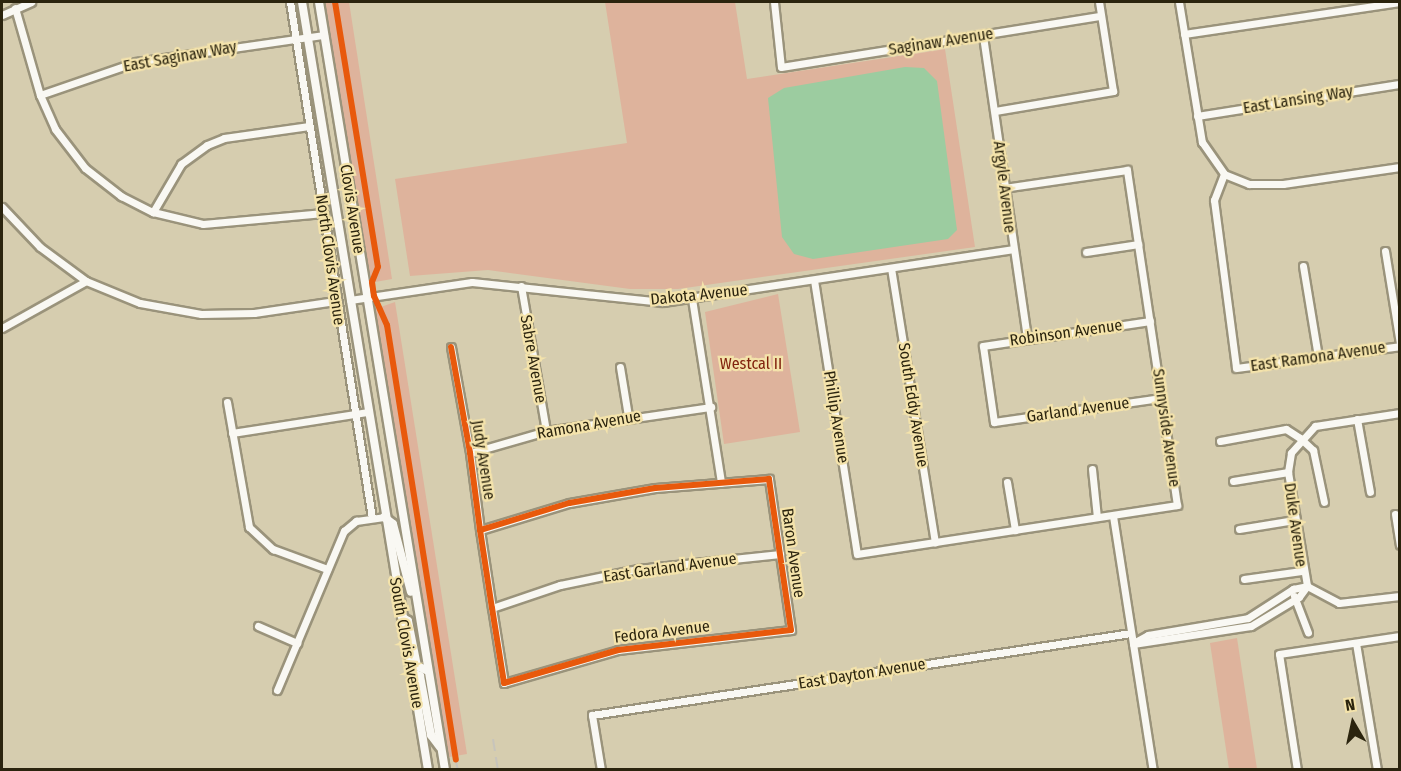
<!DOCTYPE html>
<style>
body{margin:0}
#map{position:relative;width:1401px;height:771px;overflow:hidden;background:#d6cdaf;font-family:"Fira Sans Condensed",sans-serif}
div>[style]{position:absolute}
.green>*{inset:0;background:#deb39c}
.water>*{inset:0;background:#9ccca0}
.roads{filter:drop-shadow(2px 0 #9a937b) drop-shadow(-2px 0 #9a937b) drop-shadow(0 2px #9a937b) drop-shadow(0 -2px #9a937b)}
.minor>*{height:7px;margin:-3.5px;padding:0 3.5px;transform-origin:3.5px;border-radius:3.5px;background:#f9f8f3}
.major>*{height:8px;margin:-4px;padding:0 4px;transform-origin:4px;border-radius:4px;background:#f9f8f3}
.rail>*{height:2px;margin-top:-1px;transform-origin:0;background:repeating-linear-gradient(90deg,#c7c4bb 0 12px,transparent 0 18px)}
.cycleway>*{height:6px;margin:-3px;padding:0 3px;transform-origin:3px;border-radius:3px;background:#e8590c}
span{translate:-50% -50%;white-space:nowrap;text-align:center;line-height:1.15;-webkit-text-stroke:4.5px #f4e3ab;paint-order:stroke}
.street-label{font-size:16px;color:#2b240e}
.park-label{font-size:16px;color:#81220e}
.frame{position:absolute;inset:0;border:3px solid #2b240e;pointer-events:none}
.north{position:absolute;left:1323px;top:693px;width:60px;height:60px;-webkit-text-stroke:4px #f4e3ab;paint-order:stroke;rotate:351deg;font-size:16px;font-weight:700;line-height:24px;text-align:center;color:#2b240e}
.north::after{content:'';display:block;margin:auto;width:21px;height:27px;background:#2b240e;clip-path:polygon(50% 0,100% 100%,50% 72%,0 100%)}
</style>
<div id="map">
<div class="green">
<div style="clip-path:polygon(325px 2px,349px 2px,392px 279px,375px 282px,369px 278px)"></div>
<div style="clip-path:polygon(605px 2px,735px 2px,747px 79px,945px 49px,975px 247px,678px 289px,630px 289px,488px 270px,410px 276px,395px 179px,627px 143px)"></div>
<div style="clip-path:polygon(778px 294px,800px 432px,724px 444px,705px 312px)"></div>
<div style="clip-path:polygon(395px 302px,467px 754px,449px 757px,375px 309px)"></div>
<div style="clip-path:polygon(1237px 638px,1257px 769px,1229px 769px,1210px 643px)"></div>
</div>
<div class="water">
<div style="clip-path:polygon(905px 67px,924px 68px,937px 81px,957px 230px,948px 239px,813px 259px,794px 254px,782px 237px,768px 98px,784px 88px)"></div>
</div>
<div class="roads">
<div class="minor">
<div style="left:290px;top:2px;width:522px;rotate:80.97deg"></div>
<div style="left:774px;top:2px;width:65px;rotate:83.9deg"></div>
<div style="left:781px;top:67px;width:324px;rotate:-9.1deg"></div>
<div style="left:1179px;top:2px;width:142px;rotate:80.7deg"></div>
<div style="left:1202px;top:142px;width:39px;rotate:55deg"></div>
<div style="left:15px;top:8px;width:91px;rotate:74deg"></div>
<div style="left:40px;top:95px;width:37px;rotate:66deg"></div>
<div style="left:55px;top:129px;width:49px;rotate:52.4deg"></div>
<div style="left:85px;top:168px;width:46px;rotate:37.9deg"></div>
<div style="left:121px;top:196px;width:36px;rotate:27deg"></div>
<div style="left:153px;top:212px;width:51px;rotate:13.5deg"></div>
<div style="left:203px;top:224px;width:121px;rotate:-5.2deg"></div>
<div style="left:2px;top:15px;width:32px;rotate:-24deg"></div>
<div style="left:1184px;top:34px;width:218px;rotate:-8.4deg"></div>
<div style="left:983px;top:36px;width:304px;rotate:81.7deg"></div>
<div style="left:40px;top:95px;width:102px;rotate:-19deg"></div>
<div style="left:136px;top:62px;width:190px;rotate:-8.2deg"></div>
<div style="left:995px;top:111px;width:120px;rotate:-9.6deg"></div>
<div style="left:1113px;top:91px;width:90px;rotate:-98.9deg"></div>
<div style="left:1197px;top:116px;width:206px;rotate:-9deg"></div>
<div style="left:1224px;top:174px;width:28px;rotate:111deg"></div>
<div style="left:1214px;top:200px;width:169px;rotate:82.5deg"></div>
<div style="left:1236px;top:368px;width:165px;rotate:-7.6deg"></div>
<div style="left:1224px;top:174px;width:27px;rotate:22deg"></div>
<div style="left:1249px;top:184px;width:34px"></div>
<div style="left:1283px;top:184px;width:118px;rotate:-8.3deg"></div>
<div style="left:2px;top:207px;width:55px;rotate:46.5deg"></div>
<div style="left:40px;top:247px;width:57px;rotate:36.5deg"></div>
<div style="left:153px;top:212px;width:56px;rotate:-59.7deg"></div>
<div style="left:181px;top:164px;width:32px;rotate:-36deg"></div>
<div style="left:207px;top:145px;width:18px;rotate:-22deg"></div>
<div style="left:224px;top:138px;width:86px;rotate:-8deg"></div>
<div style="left:1385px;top:251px;width:94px;rotate:80.8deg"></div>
<div style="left:1086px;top:252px;width:53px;rotate:-8.7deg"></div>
<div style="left:1303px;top:266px;width:92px;rotate:80.6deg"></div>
<div style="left:891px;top:268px;width:278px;rotate:80.9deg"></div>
<div style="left:814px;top:280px;width:277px;rotate:81.1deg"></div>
<div style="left:857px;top:554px;width:324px;rotate:-8.7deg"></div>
<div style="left:1177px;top:505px;width:339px;rotate:-98.5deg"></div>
<div style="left:1127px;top:170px;width:124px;rotate:171.7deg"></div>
<div style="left:521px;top:286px;width:147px;rotate:80.2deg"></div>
<div style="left:692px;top:299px;width:186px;rotate:81deg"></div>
<div style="left:350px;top:300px;width:123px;rotate:-8.4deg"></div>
<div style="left:472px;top:282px;width:192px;rotate:6deg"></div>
<div style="left:663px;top:302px;width:353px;rotate:-8.6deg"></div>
<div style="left:1150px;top:321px;width:169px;rotate:171.5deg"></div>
<div style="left:983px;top:346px;width:77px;rotate:81.8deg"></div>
<div style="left:994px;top:422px;width:169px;rotate:-8.2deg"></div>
<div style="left:2px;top:328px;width:96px;rotate:-29.2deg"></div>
<div style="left:86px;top:281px;width:58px;rotate:22.2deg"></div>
<div style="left:140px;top:303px;width:62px;rotate:10.2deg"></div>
<div style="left:201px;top:314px;width:53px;rotate:-1.1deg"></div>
<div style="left:254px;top:313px;width:82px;rotate:-8.4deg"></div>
<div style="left:451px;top:347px;width:108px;rotate:79.8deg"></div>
<div style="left:470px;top:453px;width:78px;rotate:82.6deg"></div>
<div style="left:480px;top:530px;width:79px;rotate:81.3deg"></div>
<div style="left:492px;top:608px;width:76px;rotate:80.9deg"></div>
<div style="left:504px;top:683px;width:119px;rotate:-16.1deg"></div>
<div style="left:618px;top:650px;width:174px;rotate:-6.6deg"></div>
<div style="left:791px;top:630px;width:153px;rotate:-98.3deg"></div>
<div style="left:769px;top:479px;width:114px;rotate:175.5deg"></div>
<div style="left:655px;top:488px;width:87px;rotate:170.1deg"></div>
<div style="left:569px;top:503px;width:93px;rotate:163.1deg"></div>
<div style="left:620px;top:367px;width:50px;rotate:80.7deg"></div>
<div style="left:227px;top:402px;width:127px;rotate:80deg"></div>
<div style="left:249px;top:527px;width:33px;rotate:43deg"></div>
<div style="left:273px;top:549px;width:58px;rotate:20.3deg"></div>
<div style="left:1400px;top:413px;width:86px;rotate:171.3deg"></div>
<div style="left:1315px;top:426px;width:36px;rotate:132deg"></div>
<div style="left:1291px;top:453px;width:19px;rotate:99deg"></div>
<div style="left:1288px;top:472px;width:116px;rotate:80.5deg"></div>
<div style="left:1307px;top:586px;width:36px;rotate:28deg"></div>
<div style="left:1339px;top:603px;width:61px;rotate:-6.5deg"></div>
<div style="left:1357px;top:419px;width:74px;rotate:79.9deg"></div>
<div style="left:232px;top:433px;width:138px;rotate:-8.8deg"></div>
<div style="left:1220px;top:441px;width:67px;rotate:-10.3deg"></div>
<div style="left:1286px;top:429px;width:17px;rotate:33deg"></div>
<div style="left:1300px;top:438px;width:18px;rotate:43deg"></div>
<div style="left:1313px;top:450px;width:53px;rotate:78.1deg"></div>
<div style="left:470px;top:453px;width:79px;rotate:-16.1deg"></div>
<div style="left:546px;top:431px;width:167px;rotate:-8.3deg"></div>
<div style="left:1092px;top:469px;width:48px;rotate:84.1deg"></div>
<div style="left:1233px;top:481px;width:56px;rotate:-9.3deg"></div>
<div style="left:1007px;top:482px;width:49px;rotate:80.5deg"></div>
<div style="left:1395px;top:514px;width:31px;rotate:81deg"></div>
<div style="left:1113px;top:516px;width:257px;rotate:81.1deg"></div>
<div style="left:1239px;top:529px;width:56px;rotate:-9.3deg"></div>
<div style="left:1244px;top:579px;width:58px;rotate:-8deg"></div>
<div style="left:1294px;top:596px;width:39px;rotate:69deg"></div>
<div style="left:492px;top:608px;width:72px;rotate:-18.7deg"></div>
<div style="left:560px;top:585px;width:80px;rotate:-11.6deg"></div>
<div style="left:638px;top:569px;width:143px;rotate:-6deg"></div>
<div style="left:258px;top:626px;width:43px;rotate:23.6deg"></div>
<div style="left:1135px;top:642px;width:15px;rotate:-28deg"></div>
<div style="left:1148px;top:635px;width:101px;rotate:-9.6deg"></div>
<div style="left:1248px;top:618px;width:54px;rotate:-32.8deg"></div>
<div style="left:1293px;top:589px;width:14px;rotate:-12deg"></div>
<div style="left:1356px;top:643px;width:129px;rotate:80.6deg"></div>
<div style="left:1133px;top:644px;width:119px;rotate:-8.7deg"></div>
<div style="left:1251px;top:626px;width:56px;rotate:-31.1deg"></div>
<div style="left:1299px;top:597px;width:14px;rotate:-54deg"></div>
<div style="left:277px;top:690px;width:173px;rotate:-67.2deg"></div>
<div style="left:344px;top:531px;width:16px;rotate:-40deg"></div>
<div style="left:356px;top:521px;width:28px;rotate:-8deg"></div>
<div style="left:601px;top:770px;width:56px;rotate:-99.3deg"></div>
<div style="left:592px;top:715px;width:545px;rotate:-8.65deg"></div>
<div style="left:1297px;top:770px;width:117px;rotate:-98.8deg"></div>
<div style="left:1279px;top:654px;width:122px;rotate:-8.5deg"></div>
</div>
<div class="major">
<div style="left:302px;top:2px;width:778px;rotate:80.68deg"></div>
<div style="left:319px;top:2px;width:778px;rotate:80.68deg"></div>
<div style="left:384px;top:517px;width:11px;rotate:38deg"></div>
<div style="left:393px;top:524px;width:70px;rotate:75.2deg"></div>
<div style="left:402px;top:617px;width:7px;rotate:34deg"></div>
<div style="left:408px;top:621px;width:46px;rotate:78.7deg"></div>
<div style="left:417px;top:666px;width:12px;rotate:24deg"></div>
<div style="left:411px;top:672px;width:10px;rotate:24deg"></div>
<div style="left:420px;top:676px;width:60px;rotate:79.4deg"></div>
<div style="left:431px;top:735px;width:15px;rotate:53deg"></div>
</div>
</div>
<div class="rail">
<div style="left:493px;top:739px;width:31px;rotate:81deg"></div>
<div style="left:456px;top:762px;width:8px;rotate:76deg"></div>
</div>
<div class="cycleway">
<div style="left:335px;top:2px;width:268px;rotate:80.8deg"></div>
<div style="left:378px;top:267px;width:16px;rotate:112deg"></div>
<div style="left:372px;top:282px;width:14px;rotate:82deg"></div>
<div style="left:374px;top:296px;width:32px;rotate:66deg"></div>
<div style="left:387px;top:325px;width:440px;rotate:81deg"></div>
<div style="left:451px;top:347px;width:108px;rotate:79.8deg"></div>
<div style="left:470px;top:453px;width:78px;rotate:82.6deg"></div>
<div style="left:480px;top:530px;width:79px;rotate:81.3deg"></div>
<div style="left:492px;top:608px;width:76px;rotate:80.9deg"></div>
<div style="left:504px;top:683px;width:119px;rotate:-16.1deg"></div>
<div style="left:618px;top:650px;width:174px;rotate:-6.6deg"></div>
<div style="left:791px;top:630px;width:153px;rotate:-98.3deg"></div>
<div style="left:769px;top:479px;width:114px;rotate:175.5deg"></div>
<div style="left:655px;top:488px;width:87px;rotate:170.1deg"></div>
<div style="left:569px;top:503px;width:93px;rotate:163.1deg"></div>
</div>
<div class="street-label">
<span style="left:941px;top:42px;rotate:-9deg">Saginaw Avenue</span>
<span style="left:180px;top:57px;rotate:-10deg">East Saginaw Way</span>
<span style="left:1298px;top:100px;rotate:-9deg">East Lansing Way</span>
<span style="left:1004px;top:187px;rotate:83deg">Argyle Avenue</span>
<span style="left:352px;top:209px;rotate:81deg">Clovis Avenue</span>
<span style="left:330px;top:260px;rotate:82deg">North Clovis Avenue</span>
<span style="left:699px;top:295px;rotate:-6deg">Dakota Avenue</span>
<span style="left:1066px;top:333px;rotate:-8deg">Robinson Avenue</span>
<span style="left:1318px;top:357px;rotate:-8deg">East Ramona Avenue</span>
<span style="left:533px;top:359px;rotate:80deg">Sabre Avenue</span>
<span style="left:913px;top:405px;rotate:81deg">South Eddy Avenue</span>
<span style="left:1078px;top:410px;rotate:-8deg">Garland Avenue</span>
<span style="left:836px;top:417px;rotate:81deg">Phillip Avenue</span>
<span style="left:589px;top:425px;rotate:-10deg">Ramona Avenue</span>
<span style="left:1166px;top:428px;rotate:82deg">Sunnyside Avenue</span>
<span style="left:483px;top:460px;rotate:81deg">Judy Avenue</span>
<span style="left:1295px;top:525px;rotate:82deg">Duke Avenue</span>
<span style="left:793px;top:553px;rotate:82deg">Baron Avenue</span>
<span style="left:670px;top:568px;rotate:-8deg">East Garland Avenue</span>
<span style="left:662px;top:632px;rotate:-7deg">Fedora Avenue</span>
<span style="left:406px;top:643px;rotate:80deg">South Clovis Avenue</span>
<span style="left:862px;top:674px;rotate:-9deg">East Dayton Avenue</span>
</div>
<div class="park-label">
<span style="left:751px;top:364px">Westcal II</span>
</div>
<div class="frame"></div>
<div class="north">N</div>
</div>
